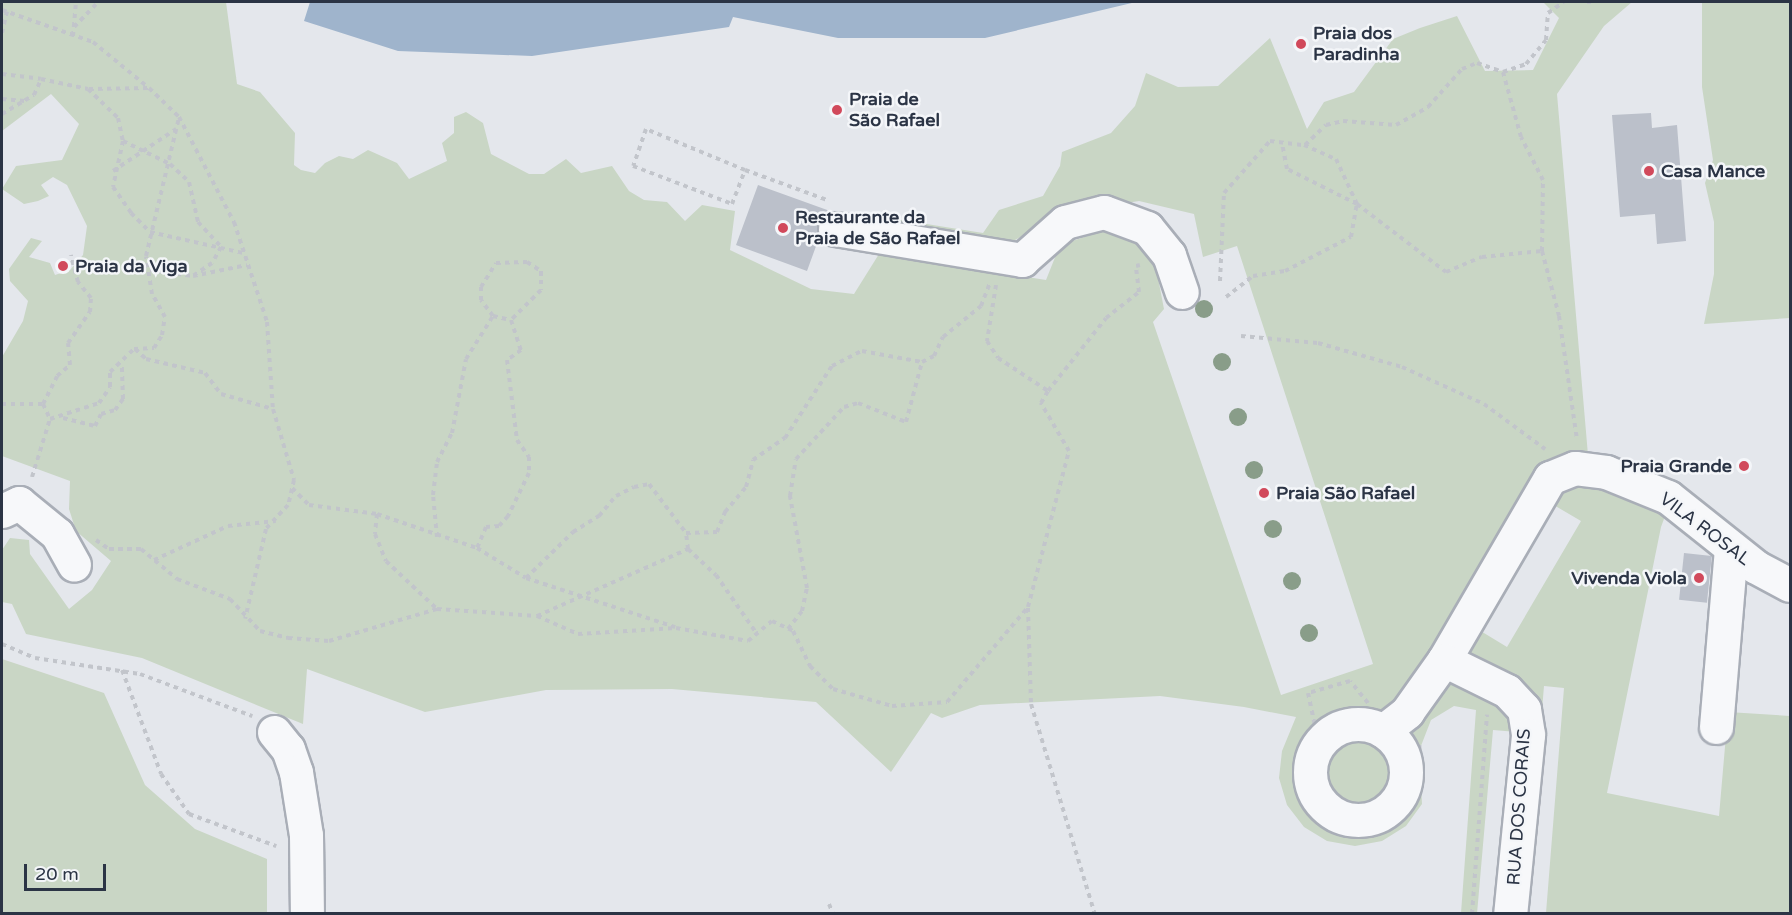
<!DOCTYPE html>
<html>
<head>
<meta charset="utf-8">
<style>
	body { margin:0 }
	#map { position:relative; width:1792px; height:915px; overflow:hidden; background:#e4e7ec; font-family:"Varela Round",sans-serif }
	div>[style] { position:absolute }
	.green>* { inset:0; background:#c9d6c5 }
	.water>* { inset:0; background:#9fb4cc }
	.building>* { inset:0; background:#bbc0ca; transform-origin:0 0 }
	.path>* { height:4px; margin-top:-2px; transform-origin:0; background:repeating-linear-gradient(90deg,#c2c5cb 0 4.5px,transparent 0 9px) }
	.roads { filter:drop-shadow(2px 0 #a9aeb7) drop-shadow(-2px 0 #a9aeb7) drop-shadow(0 2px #a9aeb7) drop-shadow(0 -2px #a9aeb7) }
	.minor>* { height:33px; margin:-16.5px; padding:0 16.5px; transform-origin:16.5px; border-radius:16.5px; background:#f7f8fa }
	.minor>.ring { margin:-16.5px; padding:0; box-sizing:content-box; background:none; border:33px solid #f7f8fa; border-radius:50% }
	.trees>* { width:18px; height:18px; margin:-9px; border-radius:50%; background:#899d89 }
	.dots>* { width:16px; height:16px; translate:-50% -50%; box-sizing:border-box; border:3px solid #f4f6f9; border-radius:50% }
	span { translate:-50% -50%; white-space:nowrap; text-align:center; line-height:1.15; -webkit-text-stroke:5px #f4f6f9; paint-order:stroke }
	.poi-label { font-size:18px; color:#2b3445; font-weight:700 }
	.left { translate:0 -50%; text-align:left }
	.right { translate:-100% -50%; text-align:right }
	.street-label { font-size:18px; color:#2b3445 }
	.frame { position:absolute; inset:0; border:3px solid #2b3445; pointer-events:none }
	.scale { position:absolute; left:24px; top:864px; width:82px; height:27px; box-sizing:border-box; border:3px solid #2b3445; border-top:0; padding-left:8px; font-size:18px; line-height:21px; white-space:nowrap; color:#2b3445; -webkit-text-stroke:4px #f4f6f9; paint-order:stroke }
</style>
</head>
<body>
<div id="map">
	<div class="green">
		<i style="clip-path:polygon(evenodd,2px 2px,226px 2px,237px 84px,260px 92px,295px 133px,294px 165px,301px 170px,315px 173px,325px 163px,339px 156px,353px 159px,368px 150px,397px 163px,409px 179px,447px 161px,442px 143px,454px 133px,454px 117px,466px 112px,483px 123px,491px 154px,529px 174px,544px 174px,566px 159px,581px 173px,612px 166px,629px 191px,644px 200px,667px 202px,685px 221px,702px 205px,735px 211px,730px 250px,811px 289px,854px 294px,879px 254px,1046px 280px,1060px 245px,1109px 229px,1152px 247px,1164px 309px,1153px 322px,1281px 695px,1373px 664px,1237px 246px,1203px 257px,1194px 214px,1139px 201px,1063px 213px,1008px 244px,890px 230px,895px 219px,983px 233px,999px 210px,1043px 196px,1060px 166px,1062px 152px,1111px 133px,1135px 106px,1146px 73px,1178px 87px,1218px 86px,1270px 38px,1307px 129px,1324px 102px,1354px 92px,1393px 39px,1420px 28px,1457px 16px,1485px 71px,1533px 70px,1559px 18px,1543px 2px,1632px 2px,1604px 26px,1557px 94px,1588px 455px,1675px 489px,1661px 527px,1607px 793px,1719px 816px,1728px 712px,1790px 716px,1790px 913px,1546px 913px,1564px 688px,1544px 686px,1540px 734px,1493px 730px,1477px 914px,1461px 913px,1476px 710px,1454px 706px,1431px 720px,1419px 751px,1422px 804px,1406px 826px,1382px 841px,1355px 846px,1327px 841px,1304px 827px,1287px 805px,1279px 778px,1282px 751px,1296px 717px,1244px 707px,1160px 696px,980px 705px,942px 718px,931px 713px,891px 772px,816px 702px,672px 689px,546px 690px,425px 712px,307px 669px,303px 724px,142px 658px,26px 634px,12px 604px,2px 602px,2px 550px,10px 538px,29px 540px,30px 554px,69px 609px,92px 590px,111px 561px,76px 531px,69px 509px,70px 481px,2px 456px,2px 357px,23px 321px,28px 301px,10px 281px,9px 269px,31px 238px,42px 241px,29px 257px,50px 263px,55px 275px,70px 270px,83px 255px,87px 226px,67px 185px,53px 177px,41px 185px,49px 196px,38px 201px,24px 204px,2px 189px,16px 166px,62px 160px,79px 124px,51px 94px,2px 131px,2px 2px,1552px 504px,1581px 521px,1507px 647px,1479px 630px,1552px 504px)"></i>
		<i style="clip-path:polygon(1702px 2px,1790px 2px,1790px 318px,1704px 324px,1714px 274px,1714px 222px,1705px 183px,1713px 160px,1702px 87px)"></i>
		<i style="clip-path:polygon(2px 659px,104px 693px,145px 785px,195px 829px,267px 859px,267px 913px,2px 913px)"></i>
	</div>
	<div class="water">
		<i style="clip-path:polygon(310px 2px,1136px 2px,985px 38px,838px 38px,733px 17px,729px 27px,532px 56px,398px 51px,304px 21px)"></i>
	</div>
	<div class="building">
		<i style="clip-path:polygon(1651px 113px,1652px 128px,1677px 125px,1686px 241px,1657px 244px,1655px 214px,1620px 217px,1612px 115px)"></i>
		<i style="clip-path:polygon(758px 185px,830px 211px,817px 225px,819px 238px,807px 271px,736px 245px)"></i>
		<i style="left:1684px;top:553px;width:28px;height:47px;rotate:6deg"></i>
	</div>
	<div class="path">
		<i style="left:1587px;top:2px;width:8px"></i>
		<i style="left:2px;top:10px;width:96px;rotate:19.4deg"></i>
		<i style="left:93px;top:42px;width:72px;rotate:39.4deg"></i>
		<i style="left:149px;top:88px;width:42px;rotate:44deg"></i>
		<i style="left:179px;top:117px;width:119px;rotate:62.4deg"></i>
		<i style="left:234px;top:222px;width:105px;rotate:71.7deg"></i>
		<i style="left:267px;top:322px;width:87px;rotate:86.1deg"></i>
		<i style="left:273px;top:409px;width:74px;rotate:73.5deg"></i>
		<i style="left:294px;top:480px;width:26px;rotate:103deg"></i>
		<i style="left:288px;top:505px;width:33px;rotate:133deg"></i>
		<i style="left:266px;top:529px;width:92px;rotate:103.1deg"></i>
		<i style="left:74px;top:27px;width:35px;rotate:-46deg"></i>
		<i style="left:2px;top:33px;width:22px;rotate:-77deg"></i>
		<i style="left:73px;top:36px;width:34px;rotate:-85deg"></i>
		<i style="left:2px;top:74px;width:39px;rotate:7deg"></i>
		<i style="left:89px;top:89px;width:60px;rotate:-1deg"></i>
		<i style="left:2px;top:99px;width:23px;rotate:5deg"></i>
		<i style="left:2px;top:114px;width:37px;rotate:-31deg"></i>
		<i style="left:34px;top:95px;width:17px;rotate:-66deg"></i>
		<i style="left:41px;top:79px;width:48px;rotate:12deg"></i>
		<i style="left:88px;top:89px;width:42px;rotate:44deg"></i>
		<i style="left:118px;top:118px;width:24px;rotate:78deg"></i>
		<i style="left:123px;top:141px;width:47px;rotate:102.3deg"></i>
		<i style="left:113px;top:187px;width:32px;rotate:55deg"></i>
		<i style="left:131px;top:213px;width:27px;rotate:45deg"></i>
		<i style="left:150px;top:232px;width:95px;rotate:12.7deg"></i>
		<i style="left:123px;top:141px;width:52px;rotate:26.1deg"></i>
		<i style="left:170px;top:164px;width:26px;rotate:43deg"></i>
		<i style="left:189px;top:182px;width:41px;rotate:77.3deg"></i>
		<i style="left:198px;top:222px;width:34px;rotate:47deg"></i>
		<i style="left:221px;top:247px;width:18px;rotate:119deg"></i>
		<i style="left:212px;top:263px;width:23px;rotate:146deg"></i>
		<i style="left:1305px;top:145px;width:29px;rotate:-44deg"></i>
		<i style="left:1326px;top:125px;width:17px;rotate:-13deg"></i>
		<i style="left:1343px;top:121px;width:53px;rotate:4.3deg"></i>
		<i style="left:1396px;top:125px;width:37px;rotate:-29deg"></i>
		<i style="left:1428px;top:107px;width:51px;rotate:-48.2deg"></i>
		<i style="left:1462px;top:69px;width:16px;rotate:-22deg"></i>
		<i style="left:1477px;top:63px;width:28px;rotate:19deg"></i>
		<i style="left:745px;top:170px;width:107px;rotate:-157.5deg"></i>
		<i style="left:646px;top:129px;width:39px;rotate:109deg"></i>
		<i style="left:633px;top:166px;width:106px;rotate:21deg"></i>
		<i style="left:732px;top:204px;width:36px;rotate:-69deg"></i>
		<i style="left:745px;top:170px;width:87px;rotate:20.1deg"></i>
		<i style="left:113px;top:171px;width:76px;rotate:-33.7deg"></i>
		<i style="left:1542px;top:251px;width:67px;rotate:75.3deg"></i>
		<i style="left:1559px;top:316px;width:124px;rotate:81.7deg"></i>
		<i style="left:150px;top:270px;width:43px;rotate:7.9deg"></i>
		<i style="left:193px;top:276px;width:55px;rotate:-11.5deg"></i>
		<i style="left:1220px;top:281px;width:88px;rotate:-87.4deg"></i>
		<i style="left:1224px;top:193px;width:69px;rotate:-48.5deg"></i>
		<i style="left:1270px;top:141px;width:34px;rotate:7deg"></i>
		<i style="left:1304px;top:145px;width:35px;rotate:24deg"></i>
		<i style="left:1336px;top:159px;width:50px;rotate:65deg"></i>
		<i style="left:1357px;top:204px;width:112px;rotate:37.4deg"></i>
		<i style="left:1446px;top:272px;width:39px;rotate:-23deg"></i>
		<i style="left:1482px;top:257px;width:60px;rotate:-5.7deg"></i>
		<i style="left:1542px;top:251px;width:71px;rotate:-89.2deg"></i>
		<i style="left:1543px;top:180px;width:48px;rotate:-117.1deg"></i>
		<i style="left:1521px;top:137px;width:67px;rotate:-105.5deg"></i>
		<i style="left:1503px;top:72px;width:24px;rotate:-19deg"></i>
		<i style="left:1526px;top:64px;width:31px;rotate:-50deg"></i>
		<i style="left:1546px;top:40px;width:27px;rotate:-86deg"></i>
		<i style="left:1548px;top:13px;width:19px;rotate:-35deg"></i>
		<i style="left:996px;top:285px;width:57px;rotate:99.1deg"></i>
		<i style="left:987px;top:341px;width:20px;rotate:57deg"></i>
		<i style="left:998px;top:358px;width:60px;rotate:33.4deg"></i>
		<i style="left:1048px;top:391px;width:93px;rotate:-51.5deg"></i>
		<i style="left:1106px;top:318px;width:42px;rotate:-38.2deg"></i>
		<i style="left:1139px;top:292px;width:26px;rotate:-97deg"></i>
		<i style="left:1136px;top:266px;width:4px;rotate:-14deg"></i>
		<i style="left:1226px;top:297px;width:34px;rotate:-38deg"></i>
		<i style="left:1253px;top:276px;width:32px;rotate:-9deg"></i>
		<i style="left:1285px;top:271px;width:74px;rotate:-27.3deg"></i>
		<i style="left:1351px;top:237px;width:34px;rotate:-80deg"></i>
		<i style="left:1357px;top:204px;width:78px;rotate:-153.4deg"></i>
		<i style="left:1287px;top:169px;width:26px;rotate:-101deg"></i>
		<i style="left:493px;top:316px;width:18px;rotate:13deg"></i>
		<i style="left:1241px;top:336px;width:77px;rotate:5.2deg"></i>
		<i style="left:1318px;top:343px;width:87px;rotate:15.9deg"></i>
		<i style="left:1402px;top:367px;width:90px;rotate:24.3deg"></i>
		<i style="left:1484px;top:404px;width:76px;rotate:36.4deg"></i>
		<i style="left:135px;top:349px;width:15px;rotate:42deg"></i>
		<i style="left:146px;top:359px;width:61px;rotate:13.3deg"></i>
		<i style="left:205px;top:373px;width:26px;rotate:53deg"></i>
		<i style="left:221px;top:394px;width:54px;rotate:16.1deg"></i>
		<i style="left:2px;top:404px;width:41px"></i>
		<i style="left:43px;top:404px;width:17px;rotate:65deg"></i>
		<i style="left:43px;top:404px;width:31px;rotate:-63deg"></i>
		<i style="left:57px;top:376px;width:17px;rotate:-40deg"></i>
		<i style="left:70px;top:365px;width:22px;rotate:-95deg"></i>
		<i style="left:68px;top:343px;width:38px;rotate:-55deg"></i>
		<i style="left:90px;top:312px;width:14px;rotate:-86deg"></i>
		<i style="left:91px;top:298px;width:21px;rotate:-129deg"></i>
		<i style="left:78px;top:282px;width:28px;rotate:-105deg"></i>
		<i style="left:63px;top:418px;width:33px;rotate:14deg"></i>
		<i style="left:95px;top:426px;width:13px;rotate:-63deg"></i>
		<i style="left:101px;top:414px;width:15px;rotate:-16deg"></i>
		<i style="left:115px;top:410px;width:14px;rotate:-54deg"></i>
		<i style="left:123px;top:399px;width:36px;rotate:-92deg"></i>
		<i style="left:32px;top:477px;width:61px;rotate:-72.8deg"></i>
		<i style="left:50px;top:419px;width:52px;rotate:-18.1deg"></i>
		<i style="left:99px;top:403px;width:19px;rotate:-55deg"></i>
		<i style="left:110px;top:387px;width:15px;rotate:-90deg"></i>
		<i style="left:110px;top:372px;width:33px;rotate:-44deg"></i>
		<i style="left:134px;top:349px;width:20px;rotate:-3deg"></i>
		<i style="left:154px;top:348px;width:15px;rotate:-58deg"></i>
		<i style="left:162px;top:335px;width:18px;rotate:-81deg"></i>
		<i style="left:165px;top:317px;width:26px;rotate:-119deg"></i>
		<i style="left:152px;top:294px;width:38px;rotate:-99deg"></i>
		<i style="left:146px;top:256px;width:142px;rotate:-76.6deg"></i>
		<i style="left:292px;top:488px;width:24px;rotate:45deg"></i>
		<i style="left:309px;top:505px;width:69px;rotate:7.5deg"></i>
		<i style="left:377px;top:514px;width:20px;rotate:96deg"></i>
		<i style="left:375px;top:534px;width:29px;rotate:68deg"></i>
		<i style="left:386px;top:561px;width:70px;rotate:43.3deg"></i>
		<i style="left:377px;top:514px;width:106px;rotate:18.8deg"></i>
		<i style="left:477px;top:548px;width:57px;rotate:31.5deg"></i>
		<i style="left:526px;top:578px;width:157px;rotate:18.2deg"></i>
		<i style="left:437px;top:537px;width:42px;rotate:-95.4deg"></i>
		<i style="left:433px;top:495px;width:33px;rotate:-83deg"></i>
		<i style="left:437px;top:462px;width:33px;rotate:-63deg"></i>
		<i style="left:452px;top:433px;width:75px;rotate:-79.3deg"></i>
		<i style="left:466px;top:359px;width:51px;rotate:-57.9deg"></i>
		<i style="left:493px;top:316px;width:20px;rotate:-127deg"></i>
		<i style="left:481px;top:300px;width:13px;rotate:-90deg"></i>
		<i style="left:481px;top:287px;width:28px;rotate:-58deg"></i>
		<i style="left:496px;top:263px;width:31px;rotate:-2deg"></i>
		<i style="left:527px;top:262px;width:17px;rotate:33deg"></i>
		<i style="left:541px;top:271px;width:19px;rotate:90deg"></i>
		<i style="left:541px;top:290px;width:42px;rotate:135deg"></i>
		<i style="left:511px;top:320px;width:32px;rotate:72deg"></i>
		<i style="left:521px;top:350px;width:17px;rotate:144deg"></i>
		<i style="left:507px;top:360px;width:81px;rotate:82.9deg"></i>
		<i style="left:517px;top:440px;width:21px;rotate:55deg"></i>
		<i style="left:529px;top:457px;width:16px;rotate:90deg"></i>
		<i style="left:529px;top:473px;width:48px;rotate:116deg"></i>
		<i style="left:508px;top:516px;width:13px;rotate:132deg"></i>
		<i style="left:499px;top:526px;width:13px;rotate:176deg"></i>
		<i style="left:486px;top:527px;width:23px;rotate:113deg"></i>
		<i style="left:96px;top:540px;width:16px;rotate:35deg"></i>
		<i style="left:109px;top:549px;width:32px"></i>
		<i style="left:141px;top:549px;width:47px;rotate:39.8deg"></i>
		<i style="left:177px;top:579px;width:57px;rotate:20.7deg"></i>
		<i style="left:230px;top:599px;width:44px;rotate:46.8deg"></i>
		<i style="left:260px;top:631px;width:29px;rotate:14deg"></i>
		<i style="left:288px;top:638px;width:41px;rotate:4.2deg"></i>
		<i style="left:329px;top:641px;width:113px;rotate:-16.5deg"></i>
		<i style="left:437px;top:609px;width:100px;rotate:4deg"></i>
		<i style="left:537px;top:616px;width:165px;rotate:-23.9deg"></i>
		<i style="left:688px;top:549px;width:16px;rotate:-97deg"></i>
		<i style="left:686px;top:533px;width:31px;rotate:-2deg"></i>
		<i style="left:717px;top:532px;width:22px;rotate:-68deg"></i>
		<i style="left:725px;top:512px;width:33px;rotate:-50deg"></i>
		<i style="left:746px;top:487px;width:28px;rotate:-75deg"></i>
		<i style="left:753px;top:460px;width:39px;rotate:-35deg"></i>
		<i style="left:785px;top:438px;width:86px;rotate:-56.9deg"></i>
		<i style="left:832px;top:366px;width:34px;rotate:-27deg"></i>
		<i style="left:862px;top:351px;width:61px;rotate:10.4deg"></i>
		<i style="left:922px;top:362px;width:13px;rotate:-27deg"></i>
		<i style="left:934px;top:356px;width:21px;rotate:-65deg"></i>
		<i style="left:943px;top:337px;width:49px;rotate:-39.2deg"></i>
		<i style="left:981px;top:306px;width:25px;rotate:-69deg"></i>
		<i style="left:688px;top:549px;width:38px;rotate:43deg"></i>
		<i style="left:716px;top:575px;width:72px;rotate:55.2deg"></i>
		<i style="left:154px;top:560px;width:81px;rotate:-24.7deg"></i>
		<i style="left:228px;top:526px;width:48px;rotate:-5.9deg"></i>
		<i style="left:526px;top:578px;width:66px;rotate:-44.4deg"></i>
		<i style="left:573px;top:532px;width:31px;rotate:-32deg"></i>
		<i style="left:599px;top:516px;width:26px;rotate:-50deg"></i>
		<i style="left:616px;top:496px;width:20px;rotate:-27deg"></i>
		<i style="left:634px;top:487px;width:15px;rotate:-11deg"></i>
		<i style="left:649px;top:484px;width:61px;rotate:52.9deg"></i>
		<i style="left:1028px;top:608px;width:96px;rotate:88.2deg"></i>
		<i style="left:1031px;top:704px;width:220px;rotate:73.1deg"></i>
		<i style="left:537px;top:616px;width:45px;rotate:23.7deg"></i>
		<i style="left:578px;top:634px;width:98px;rotate:-3.5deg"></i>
		<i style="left:676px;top:628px;width:73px;rotate:10.2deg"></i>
		<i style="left:748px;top:641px;width:31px;rotate:-40deg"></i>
		<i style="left:772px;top:621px;width:23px;rotate:25deg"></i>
		<i style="left:793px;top:631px;width:39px;rotate:64deg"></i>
		<i style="left:810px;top:666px;width:33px;rotate:45deg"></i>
		<i style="left:833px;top:689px;width:61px;rotate:16.1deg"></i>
		<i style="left:892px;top:706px;width:55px;rotate:-4.2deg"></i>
		<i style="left:947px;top:702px;width:125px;rotate:-49.5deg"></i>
		<i style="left:1028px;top:607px;width:161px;rotate:-75.3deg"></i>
		<i style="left:1069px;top:451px;width:56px;rotate:-120.3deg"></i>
		<i style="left:1041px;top:403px;width:14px;rotate:-60deg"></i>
		<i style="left:788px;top:629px;width:23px;rotate:-52deg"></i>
		<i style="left:802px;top:611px;width:24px;rotate:-78deg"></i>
		<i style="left:807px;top:588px;width:94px;rotate:-100.5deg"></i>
		<i style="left:790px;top:496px;width:37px;rotate:-81deg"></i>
		<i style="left:796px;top:459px;width:71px;rotate:-47.3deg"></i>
		<i style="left:844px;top:407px;width:15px;rotate:-16deg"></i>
		<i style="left:858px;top:403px;width:52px;rotate:21.6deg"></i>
		<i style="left:906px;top:422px;width:62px;rotate:-75.1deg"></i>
		<i style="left:2px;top:644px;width:36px;rotate:23deg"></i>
		<i style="left:35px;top:658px;width:106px;rotate:8.7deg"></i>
		<i style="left:140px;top:674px;width:120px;rotate:20.6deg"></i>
		<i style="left:122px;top:670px;width:111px;rotate:69.4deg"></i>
		<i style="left:161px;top:774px;width:49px;rotate:55deg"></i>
		<i style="left:189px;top:814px;width:93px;rotate:20.2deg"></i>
		<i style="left:1368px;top:703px;width:28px;rotate:-129deg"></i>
		<i style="left:1350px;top:681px;width:44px;rotate:164.1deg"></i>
		<i style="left:1308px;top:693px;width:33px;rotate:78deg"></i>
		<i style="left:1315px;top:725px;width:34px;rotate:120deg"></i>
		<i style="left:1298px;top:755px;width:23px;rotate:95deg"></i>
		<i style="left:1296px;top:778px;width:45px;rotate:63.4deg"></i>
		<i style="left:1316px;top:818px;width:24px;rotate:33deg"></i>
		<i style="left:1336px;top:831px;width:23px;rotate:10deg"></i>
		<i style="left:1359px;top:835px;width:23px;rotate:-10deg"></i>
		<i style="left:1382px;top:831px;width:23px;rotate:-34deg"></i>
		<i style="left:1401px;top:818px;width:46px;rotate:-64deg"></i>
		<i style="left:1421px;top:777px;width:35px;rotate:-93deg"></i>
		<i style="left:829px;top:904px;width:11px;rotate:68deg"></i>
		<i style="left:1472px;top:914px;width:200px;rotate:-85.7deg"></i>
	</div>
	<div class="roads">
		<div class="minor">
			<i style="left:835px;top:229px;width:190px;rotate:9.4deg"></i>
			<i style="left:1022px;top:260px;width:57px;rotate:-41.5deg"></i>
			<i style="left:1065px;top:222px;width:40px;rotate:-14.4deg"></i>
			<i style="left:1104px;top:212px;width:46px;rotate:20.4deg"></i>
			<i style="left:1147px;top:228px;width:35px;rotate:51deg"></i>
			<i style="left:1169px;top:255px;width:39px;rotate:71deg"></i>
			<i style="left:2px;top:511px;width:19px;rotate:-25deg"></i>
			<i style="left:19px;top:503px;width:49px;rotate:39.2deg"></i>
			<i style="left:57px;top:534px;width:35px;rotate:61deg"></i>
			<i style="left:1444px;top:660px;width:211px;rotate:-59.8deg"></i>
			<i style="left:1550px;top:478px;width:27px;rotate:-22deg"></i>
			<i style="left:1575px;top:468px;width:31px;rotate:7deg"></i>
			<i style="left:1606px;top:472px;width:67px;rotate:22deg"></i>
			<i style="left:1668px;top:497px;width:112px;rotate:38.5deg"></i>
			<i style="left:1756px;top:567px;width:38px;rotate:28deg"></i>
			<i class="ring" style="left:1310px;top:724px;width:63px;height:63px"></i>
			<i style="left:1716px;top:727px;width:179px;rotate:-85.2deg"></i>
			<i style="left:1383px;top:731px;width:31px;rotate:-38deg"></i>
			<i style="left:1407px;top:712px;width:64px;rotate:-54.6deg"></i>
			<i style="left:1444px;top:660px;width:70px;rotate:26.2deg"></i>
			<i style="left:1507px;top:691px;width:25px;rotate:47deg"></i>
			<i style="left:1524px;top:709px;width:26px;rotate:81deg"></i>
			<i style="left:1528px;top:735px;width:180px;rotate:95.7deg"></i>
			<i style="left:274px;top:732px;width:22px;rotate:51deg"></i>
			<i style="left:288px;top:749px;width:24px;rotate:71deg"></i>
			<i style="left:296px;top:772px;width:64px;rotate:81deg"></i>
			<i style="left:306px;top:835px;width:79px;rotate:89.3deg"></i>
		</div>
	</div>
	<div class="trees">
		<i style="left:1204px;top:309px"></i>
		<i style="left:1222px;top:362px"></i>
		<i style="left:1238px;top:417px"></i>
		<i style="left:1254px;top:470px"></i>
		<i style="left:1273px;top:529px"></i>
		<i style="left:1292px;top:581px"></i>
		<i style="left:1309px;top:633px"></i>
	</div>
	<div class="dots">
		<i style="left:1301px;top:44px;background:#d1495b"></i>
		<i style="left:837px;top:110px;background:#d1495b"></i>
		<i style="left:1649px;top:171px;background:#d1495b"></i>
		<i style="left:783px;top:228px;background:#d1495b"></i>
		<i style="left:63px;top:266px;background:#d1495b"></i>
		<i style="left:1744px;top:466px;background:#d1495b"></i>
		<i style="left:1264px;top:493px;background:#d1495b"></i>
		<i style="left:1699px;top:578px;background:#d1495b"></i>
	</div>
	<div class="poi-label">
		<span class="left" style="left:1313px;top:44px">Praia dos<br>Paradinha</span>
		<span class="left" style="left:849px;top:110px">Praia de<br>São Rafael</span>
		<span class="left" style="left:1661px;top:171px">Casa Mance</span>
		<span class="left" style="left:795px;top:228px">Restaurante da<br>Praia de São Rafael</span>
		<span class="left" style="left:75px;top:266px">Praia da Viga</span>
		<span class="right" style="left:1732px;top:466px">Praia Grande</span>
		<span class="left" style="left:1276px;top:493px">Praia São Rafael</span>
		<span class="right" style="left:1687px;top:578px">Vivenda Viola</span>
	</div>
	<div class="street-label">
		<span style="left:1705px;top:529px;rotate:37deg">VILA ROSAL</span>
		<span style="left:1519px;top:807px;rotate:-86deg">RUA DOS CORAIS</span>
	</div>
	<div class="frame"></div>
	<div class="scale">20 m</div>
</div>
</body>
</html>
